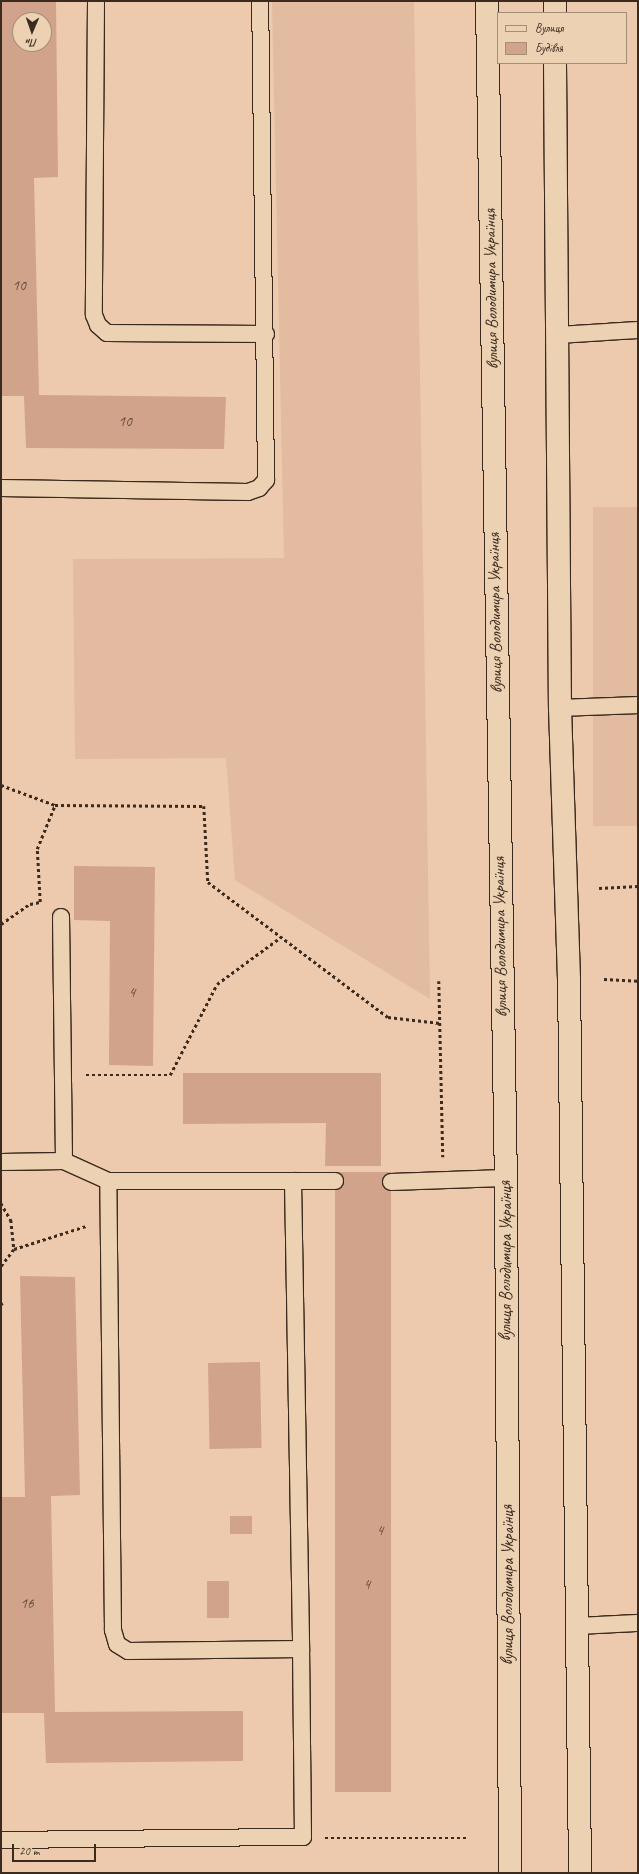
<!DOCTYPE html>
<html>
<head>
<meta charset="utf-8">
<style>
	body { margin:0 }
	#map { position:relative; width:639px; height:1874px; overflow:hidden; background:#edcaad; font-family:Caveat,sans-serif }
	div>[style] { position:absolute }
	.built>* { inset:0; background:#e2bba0; transform-origin:0 0 }
	.building>* { inset:0; background:#d1a38b; transform-origin:0 0 }
	.path>* { height:2.5px; margin-top:-1.25px; transform-origin:0; background:repeating-linear-gradient(90deg,#3b2a1e 0 3px,transparent 0 6px) }
	.roads { filter:drop-shadow(1px 0 #3b2a1e) drop-shadow(-1px 0 #3b2a1e) drop-shadow(0 1px #3b2a1e) drop-shadow(0 -1px #3b2a1e) }
	.lane>* { height:16px; margin:-8px; padding:0 8px; transform-origin:8px; border-radius:8px; background:#ecd1b3 }
	.secondary>* { height:22px; margin:-11px; padding:0 11px; transform-origin:11px; border-radius:11px; background:#ecd1b3 }
	span { translate:-50% -50%; white-space:nowrap; text-align:center; line-height:1.15; -webkit-text-stroke:3px #ecd1b3; paint-order:stroke }
	.number-label { font-size:15px; color:#604839 }
	.number-label span { -webkit-text-stroke-width:0 }
	.street-label { font-size:17px; color:#3b2a1e }
	.frame { position:absolute; inset:0; border:2px solid #3b2a1e; pointer-events:none }
	.legend { position:absolute; left:497px; top:12px; width:130px; height:52px; box-sizing:border-box; background:#ecd1b3; border:1px solid #a58e77; margin:0; padding:5px 7px; list-style:none; font-size:12px; color:#3b2a1e }
	.legend li { display:flex; align-items:center; gap:8px; height:20px }
	.legend b { width:20px; border:1px solid #a58e77 }
	.north { position:absolute; left:12px; top:12px; width:40px; height:40px; box-sizing:border-box; background:#ecd1b3; border:1px solid #a58e77; border-radius:50%; rotate:182deg; font-size:11px; font-weight:700; line-height:16px; text-align:center; color:#3b2a1e }
	.north::after { content:''; display:block; margin:auto; width:14px; height:18px; background:#3b2a1e; clip-path:polygon(50% 0,100% 100%,50% 72%,0 100%) }
	.scale { position:absolute; left:12px; top:1844px; width:84px; height:18px; box-sizing:border-box; border:2px solid #3b2a1e; border-top:0; padding-left:5px; font-size:12px; line-height:14px; white-space:nowrap; color:#3b2a1e; -webkit-text-stroke:3px #ecd1b3; paint-order:stroke }
</style>
</head>
<body>
<div id="map">
	<div class="built">
		<i style="clip-path:polygon(272px 1px,414px 1px,430px 999px,235px 880px,226px 758px,75px 759px,73px 559px,284px 558px)"></i>
		<i style="left:593px;top:507px;width:45px;height:319px"></i>
	</div>
	<div class="building">
		<i style="clip-path:polygon(evenodd,1px 1px,56px 1px,58px 177px,34px 178px,39px 395px,226px 397px,224px 449px,26px 448px,24px 396px,1px 396px,1px 1px,20px 20px,44px 20px,44px 44px,20px 44px,20px 20px)"></i>
		<i style="clip-path:polygon(74px 866px,155px 867px,153px 1066px,109px 1065px,110px 921px,74px 920px)"></i>
		<i style="clip-path:polygon(183px 1073px,381px 1073px,381px 1166px,325px 1166px,326px 1123px,183px 1124px)"></i>
		<i style="left:335px;top:1172px;width:56px;height:620px"></i>
		<i style="clip-path:polygon(20px 1276px,75px 1277px,80px 1495px,51px 1496px,55px 1712px,243px 1711px,243px 1761px,46px 1763px,44px 1713px,1px 1713px,1px 1497px,25px 1497px)"></i>
		<i style="left:260px;top:1362px;width:86px;height:52px;rotate:89deg"></i>
		<i style="left:252px;top:1516px;width:18px;height:22px;rotate:90deg"></i>
		<i style="left:207px;top:1581px;width:22px;height:37px"></i>
	</div>
	<div class="path">
		<i style="left:1px;top:785px;width:58px;rotate:20.3deg"></i>
		<i style="left:55px;top:805px;width:149px;rotate:0.4deg"></i>
		<i style="left:204px;top:806px;width:76px;rotate:87deg"></i>
		<i style="left:208px;top:882px;width:225px;rotate:36.9deg"></i>
		<i style="left:388px;top:1017px;width:52px;rotate:6.6deg"></i>
		<i style="left:599px;top:888px;width:39px;rotate:-3deg"></i>
		<i style="left:1px;top:924px;width:35px;rotate:-35deg"></i>
		<i style="left:30px;top:904px;width:10px;rotate:-11deg"></i>
		<i style="left:40px;top:902px;width:53px;rotate:-93.2deg"></i>
		<i style="left:37px;top:849px;width:48px;rotate:-67.8deg"></i>
		<i style="left:604px;top:979px;width:34px;rotate:3deg"></i>
		<i style="left:439px;top:981px;width:176px;rotate:88.7deg"></i>
		<i style="left:86px;top:1075px;width:84px"></i>
		<i style="left:170px;top:1075px;width:102px;rotate:-62.7deg"></i>
		<i style="left:217px;top:984px;width:79px;rotate:-36.3deg"></i>
		<i style="left:1px;top:1203px;width:20px;rotate:60deg"></i>
		<i style="left:11px;top:1220px;width:29px;rotate:84deg"></i>
		<i style="left:1px;top:1266px;width:21px;rotate:-53deg"></i>
		<i style="left:14px;top:1249px;width:76px;rotate:-17.7deg"></i>
		<i style="left:1px;top:1304px;width:2px;rotate:-27deg"></i>
		<i style="left:325px;top:1838px;width:144px"></i>
	</div>
	<div class="roads">
		<div class="lane">
			<i style="left:96px;top:1px;width:314px;rotate:90.4deg"></i>
			<i style="left:94px;top:315px;width:11px;rotate:68deg"></i>
			<i style="left:98px;top:325px;width:12px;rotate:42deg"></i>
			<i style="left:107px;top:333px;width:159px;rotate:0.4deg"></i>
			<i style="left:558px;top:335px;width:80px;rotate:-3.6deg"></i>
			<i style="left:1px;top:488px;width:247px;rotate:0.9deg"></i>
			<i style="left:248px;top:492px;width:12px;rotate:-20deg"></i>
			<i style="left:259px;top:488px;width:11px;rotate:-49deg"></i>
			<i style="left:266px;top:480px;width:479px;rotate:-90.7deg"></i>
			<i style="left:560px;top:708px;width:78px;rotate:-2.2deg"></i>
			<i style="left:1px;top:1162px;width:63px;rotate:-0.9deg"></i>
			<i style="left:108px;top:1181px;width:227px"></i>
			<i style="left:293px;top:1181px;width:468px;rotate:89deg"></i>
			<i style="left:391px;top:1182px;width:115px;rotate:-2deg"></i>
			<i style="left:576px;top:1626px;width:62px;rotate:-2.8deg"></i>
			<i style="left:1px;top:1840px;width:302px;rotate:-0.6deg"></i>
			<i style="left:303px;top:1837px;width:188px;rotate:-90.6deg"></i>
			<i style="left:301px;top:1649px;width:173px;rotate:179.3deg"></i>
			<i style="left:128px;top:1651px;width:13px;rotate:-148deg"></i>
			<i style="left:117px;top:1644px;width:15px;rotate:-106deg"></i>
			<i style="left:113px;top:1630px;width:449px;rotate:-90.6deg"></i>
			<i style="left:108px;top:1181px;width:48px;rotate:-155.6deg"></i>
			<i style="left:64px;top:1161px;width:244px;rotate:-90.7deg"></i>
		</div>
		<div class="secondary">
			<i style="left:487px;top:1px;width:1177px;rotate:89.08deg"></i>
			<i style="left:506px;top:1178px;width:695px;rotate:89.67deg"></i>
			<i style="left:555px;top:1px;width:12px;rotate:90deg"></i>
			<i style="left:555px;top:63px;width:645px;rotate:89.56deg"></i>
			<i style="left:560px;top:708px;width:272px;rotate:88.1deg"></i>
			<i style="left:569px;top:980px;width:893px;rotate:89.29deg"></i>
		</div>
	</div>
	<div class="number-label">
		<span style="left:19px;top:286px">10</span>
		<span style="left:125px;top:422px">10</span>
		<span style="left:132px;top:993px">4</span>
		<span style="left:380px;top:1531px">4</span>
		<span style="left:367px;top:1585px">4</span>
		<span style="left:27px;top:1604px">16</span>
	</div>
	<div class="street-label">
		<span style="left:491px;top:289px;rotate:-91deg">вулиця Володимира Українця</span>
		<span style="left:495px;top:613px;rotate:-91deg">вулиця Володимира Українця</span>
		<span style="left:500px;top:937px;rotate:-91deg">вулиця Володимира Українця</span>
		<span style="left:506px;top:1261px;rotate:-90deg">вулиця Володимира Українця</span>
		<span style="left:508px;top:1585px;rotate:-90deg">вулиця Володимира Українця</span>
	</div>
	<div class="frame"></div>
	<ul class="legend">
	<li><b style="height:5px;background:#ecd1b3"></b>Вулиця</li>
	<li><b style="height:11px;background:#d1a38b"></b>Будівля</li>
	</ul>
	<div class="north">Пн</div>
	<div class="scale">20 m</div>
</div>
</body>
</html>
